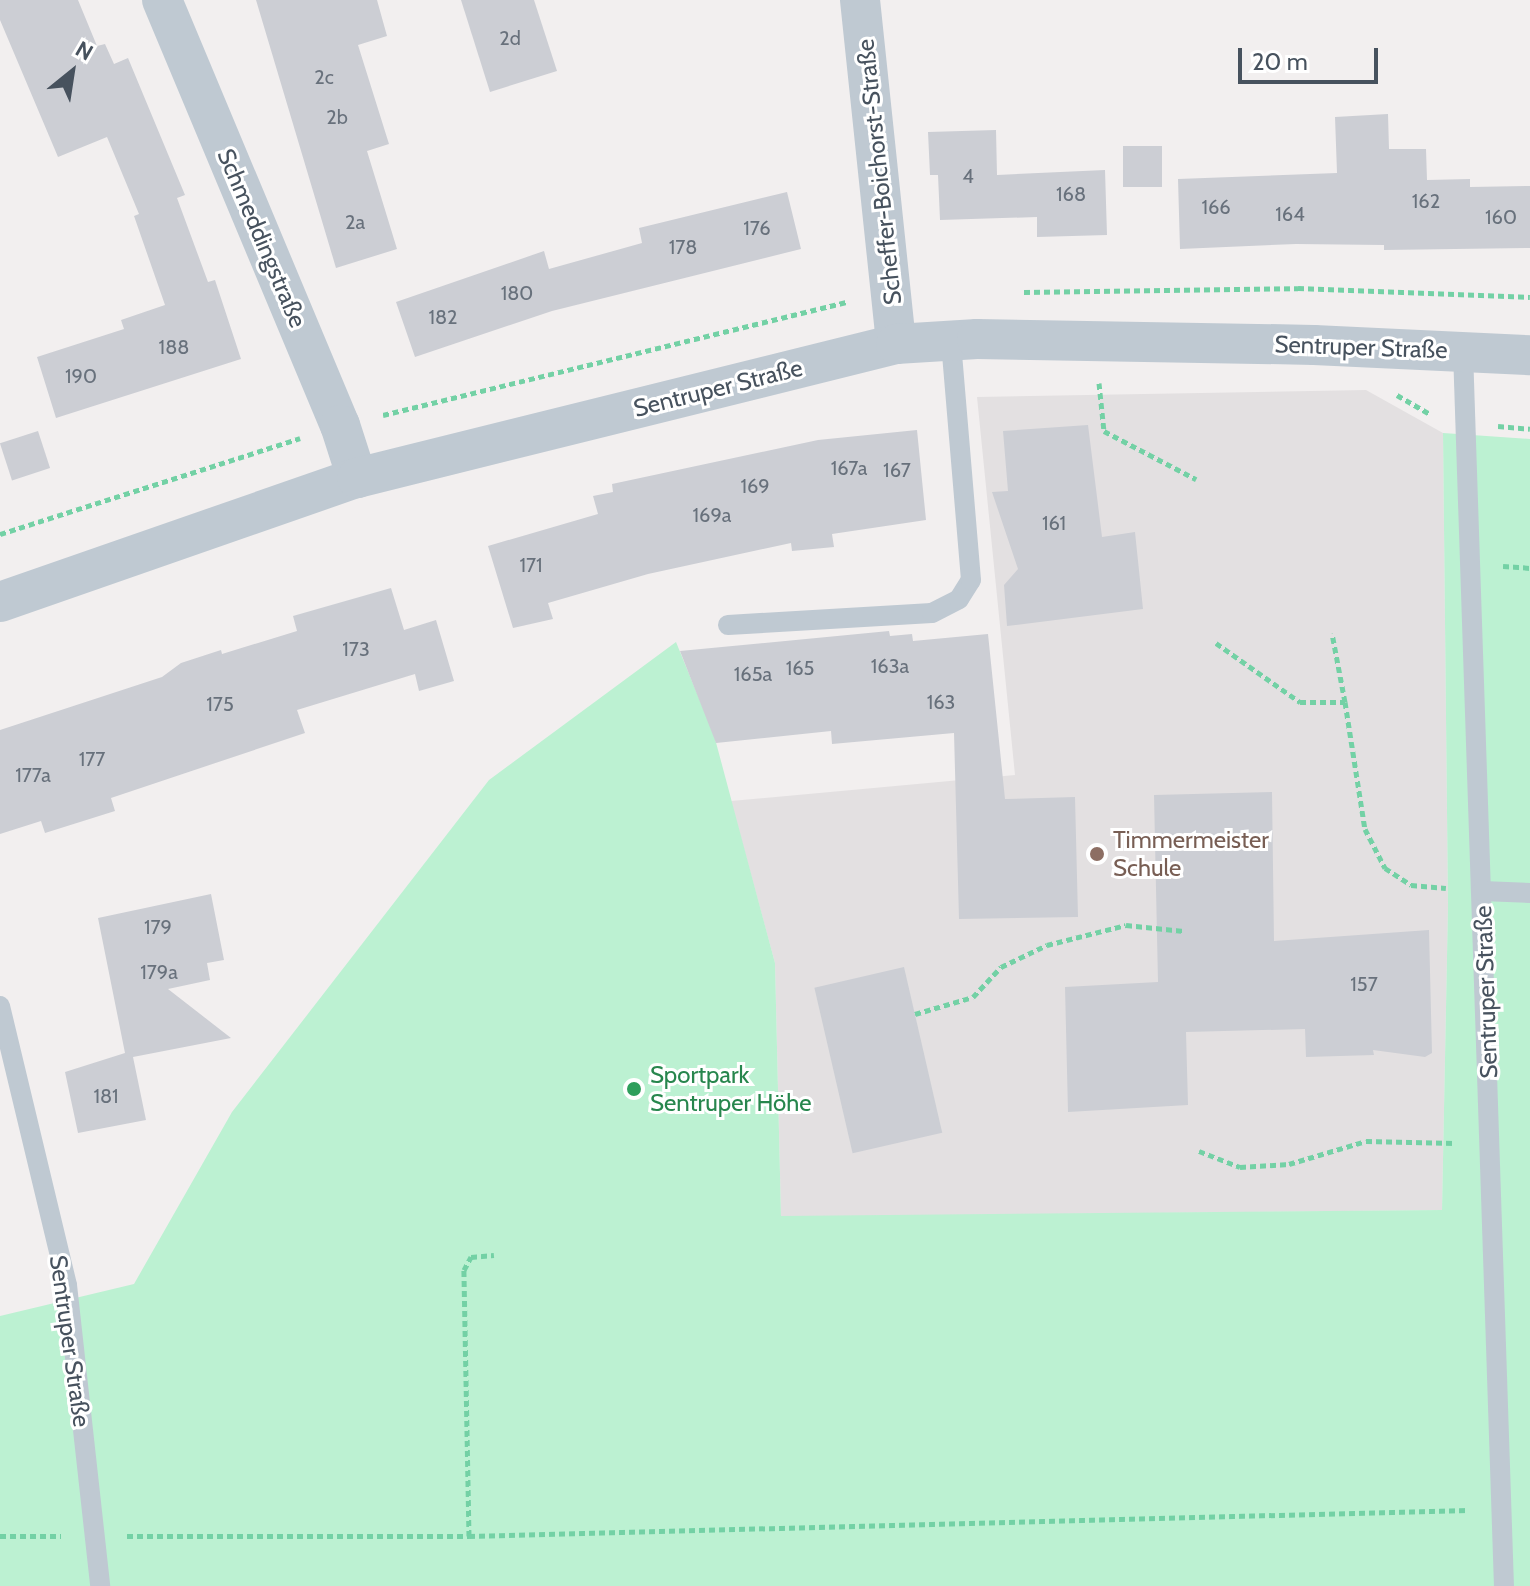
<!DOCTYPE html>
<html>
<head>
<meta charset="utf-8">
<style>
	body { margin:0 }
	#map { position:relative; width:1530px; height:1586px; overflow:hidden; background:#f2efef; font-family:Cabin,sans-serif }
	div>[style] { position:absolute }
	.education>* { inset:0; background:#e3e0e1 }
	.green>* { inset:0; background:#bcf1d2 }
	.building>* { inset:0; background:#ccced4; transform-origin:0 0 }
	.path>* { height:5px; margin-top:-2.5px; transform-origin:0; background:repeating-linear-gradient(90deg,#73d1a5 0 6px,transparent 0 10px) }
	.lane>* { height:20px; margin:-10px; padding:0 10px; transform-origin:10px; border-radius:10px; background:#bfc9d2 }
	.street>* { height:40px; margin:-20px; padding:0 20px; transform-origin:20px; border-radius:20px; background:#bfc9d2 }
	.dots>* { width:22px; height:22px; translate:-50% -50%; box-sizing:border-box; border:4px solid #fff; border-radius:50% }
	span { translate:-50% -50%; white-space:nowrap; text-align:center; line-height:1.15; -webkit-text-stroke:6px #fff; paint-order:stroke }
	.number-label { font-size:20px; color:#68717c }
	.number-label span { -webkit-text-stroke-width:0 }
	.street-label { font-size:24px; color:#47525e }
	.education-label { font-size:24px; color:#785e54 }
	.left { translate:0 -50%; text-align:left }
	.leisure-label { font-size:24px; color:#27864d }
	.north { position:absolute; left:32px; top:32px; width:80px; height:80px; -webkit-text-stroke:6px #fff; paint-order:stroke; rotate:30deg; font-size:22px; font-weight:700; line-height:32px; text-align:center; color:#47525e }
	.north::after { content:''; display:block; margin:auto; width:28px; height:36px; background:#47525e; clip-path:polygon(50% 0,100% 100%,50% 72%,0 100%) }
	.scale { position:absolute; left:1238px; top:48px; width:140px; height:36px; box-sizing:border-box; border:4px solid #47525e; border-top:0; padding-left:10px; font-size:24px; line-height:28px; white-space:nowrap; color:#47525e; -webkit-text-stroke:6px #fff; paint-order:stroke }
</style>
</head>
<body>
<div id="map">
	<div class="education">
		<i style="clip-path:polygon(1366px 390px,1443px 433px,1448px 906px,1442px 1210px,781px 1217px,775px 963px,731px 801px,1015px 775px,977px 397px)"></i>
	</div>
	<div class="green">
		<i style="clip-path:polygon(1443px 433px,1530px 439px,1530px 1586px,0 1586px,0 1316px,134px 1284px,232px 1112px,489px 780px,676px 642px,714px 735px,775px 963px,781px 1216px,1442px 1210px,1448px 906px)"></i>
	</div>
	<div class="building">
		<i style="clip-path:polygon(0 0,78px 0,97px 46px,105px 44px,114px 64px,128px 58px,185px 195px,177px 198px,208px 282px,215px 280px,241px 359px,56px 418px,37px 357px,124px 329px,121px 320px,165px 305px,134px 216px,139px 214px,107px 137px,58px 157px,0 20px)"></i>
		<i style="clip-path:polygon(256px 0,377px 0,387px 36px,358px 45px,389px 144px,367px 151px,397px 249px,336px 268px)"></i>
		<i style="clip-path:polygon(461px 0,534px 0,557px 71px,490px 92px)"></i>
		<i style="clip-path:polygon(1388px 114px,1389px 149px,1426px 149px,1427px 180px,1470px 179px,1470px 187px,1530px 186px,1530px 248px,1384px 250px,1384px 245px,1296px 244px,1180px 249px,1178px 179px,1337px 173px,1335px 117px)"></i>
		<i style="clip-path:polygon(996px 130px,997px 175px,1105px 170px,1107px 235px,1037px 237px,1037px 217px,940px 220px,938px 175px,930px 175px,928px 132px)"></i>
		<i style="left:1123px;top:146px;width:39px;height:41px"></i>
		<i style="clip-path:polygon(787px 192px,801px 249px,552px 311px,415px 357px,396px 302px,544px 251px,549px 269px,642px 243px,639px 228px)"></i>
		<i style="clip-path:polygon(1088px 425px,1102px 537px,1135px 532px,1143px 609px,1007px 626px,1004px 585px,1018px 569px,992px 492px,1008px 491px,1003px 431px)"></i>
		<i style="clip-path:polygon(917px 430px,926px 520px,832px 534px,834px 547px,792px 551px,791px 543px,648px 574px,548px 603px,553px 619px,513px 628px,488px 546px,598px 514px,593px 496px,613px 492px,612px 484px,818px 440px)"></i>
		<i style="left:38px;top:431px;width:39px;height:40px;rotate:72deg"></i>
		<i style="clip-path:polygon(391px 588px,404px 630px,436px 620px,454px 681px,419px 691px,415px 674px,297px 710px,305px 733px,111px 798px,115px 811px,45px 833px,41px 821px,0 834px,0 730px,162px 677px,181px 663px,221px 650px,222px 654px,297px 631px,293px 616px)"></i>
		<i style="clip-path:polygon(889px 631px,890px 636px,912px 634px,913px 641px,988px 634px,1005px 799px,1075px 797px,1078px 917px,959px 919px,954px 733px,832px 744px,831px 731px,716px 743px,680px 651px)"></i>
		<i style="clip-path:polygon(1272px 792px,1274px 941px,1429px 930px,1432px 1053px,1425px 1057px,1373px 1050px,1374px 1055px,1306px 1057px,1305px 1029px,1186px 1032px,1188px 1105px,1068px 1112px,1065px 987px,1158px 982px,1154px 795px)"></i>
		<i style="clip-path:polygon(211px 894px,224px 960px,207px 963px,210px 980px,168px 989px,231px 1038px,133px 1057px,146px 1120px,78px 1133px,65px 1072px,125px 1053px,98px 918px)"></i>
		<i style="left:904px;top:967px;width:170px;height:92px;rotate:77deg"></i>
	</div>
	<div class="path">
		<i style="left:1024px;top:292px;width:274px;rotate:-0.8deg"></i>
		<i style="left:1298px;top:288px;width:232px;rotate:2.2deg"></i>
		<i style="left:1099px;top:383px;width:48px;rotate:84.1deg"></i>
		<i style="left:1104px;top:431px;width:104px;rotate:27.6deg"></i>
		<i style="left:1397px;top:395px;width:38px;rotate:30deg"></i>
		<i style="left:383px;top:415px;width:478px;rotate:-13.7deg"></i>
		<i style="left:1498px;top:426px;width:32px;rotate:5deg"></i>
		<i style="left:0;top:534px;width:315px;rotate:-17.7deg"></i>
		<i style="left:1503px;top:566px;width:27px;rotate:4deg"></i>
		<i style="left:1216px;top:643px;width:103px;rotate:35.1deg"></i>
		<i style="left:1300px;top:702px;width:45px"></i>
		<i style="left:1345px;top:702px;width:70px;rotate:-100.7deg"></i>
		<i style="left:1345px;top:702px;width:129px;rotate:81.1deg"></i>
		<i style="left:1365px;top:829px;width:44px;rotate:62.9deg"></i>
		<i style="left:1385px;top:868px;width:31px;rotate:33deg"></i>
		<i style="left:1411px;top:885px;width:35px;rotate:5deg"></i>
		<i style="left:915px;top:1014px;width:60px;rotate:-16.3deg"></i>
		<i style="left:973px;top:997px;width:41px;rotate:-47deg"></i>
		<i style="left:1001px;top:967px;width:51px;rotate:-25.6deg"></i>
		<i style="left:1047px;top:945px;width:81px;rotate:-14.2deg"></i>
		<i style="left:1126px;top:925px;width:58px;rotate:5.9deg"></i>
		<i style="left:1199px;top:1151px;width:44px;rotate:21.3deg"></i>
		<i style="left:1240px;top:1167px;width:49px;rotate:-3.5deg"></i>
		<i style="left:1289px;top:1164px;width:80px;rotate:-16.6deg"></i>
		<i style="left:1366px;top:1141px;width:89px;rotate:1.3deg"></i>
		<i style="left:0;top:1536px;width:61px"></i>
		<i style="left:127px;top:1536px;width:342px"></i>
		<i style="left:469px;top:1536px;width:1000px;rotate:-1.49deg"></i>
		<i style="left:469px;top:1536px;width:266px;rotate:-91.1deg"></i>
		<i style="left:464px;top:1270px;width:15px;rotate:-62deg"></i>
		<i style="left:471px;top:1257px;width:23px;rotate:-5deg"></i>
	</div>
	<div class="lane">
		<i style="left:1463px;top:351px;width:1236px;rotate:88.1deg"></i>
		<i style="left:728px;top:625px;width:204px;rotate:-3.4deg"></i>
		<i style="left:932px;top:613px;width:30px;rotate:-27deg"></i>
		<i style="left:959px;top:599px;width:22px;rotate:-58deg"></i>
		<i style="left:971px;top:580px;width:241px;rotate:-94.8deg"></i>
		<i style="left:1482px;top:891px;width:48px;rotate:2.4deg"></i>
		<i style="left:0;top:1006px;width:287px;rotate:76.5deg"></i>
		<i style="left:67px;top:1285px;width:303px;rotate:83.7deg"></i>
	</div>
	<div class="street">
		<i style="left:162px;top:0;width:461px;rotate:67.3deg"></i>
		<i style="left:340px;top:425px;width:56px;rotate:72.2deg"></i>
		<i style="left:860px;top:0;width:346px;rotate:84deg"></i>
		<i style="left:0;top:602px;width:378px;rotate:-19.2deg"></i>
		<i style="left:357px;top:478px;width:555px;rotate:-13.96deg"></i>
		<i style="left:896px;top:344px;width:81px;rotate:-3.5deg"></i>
		<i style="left:977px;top:339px;width:337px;rotate:1deg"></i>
		<i style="left:1314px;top:345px;width:216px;rotate:2.7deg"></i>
	</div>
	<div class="dots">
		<i style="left:1097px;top:854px;background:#8d6e63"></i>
		<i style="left:634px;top:1089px;background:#2e9e5b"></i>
	</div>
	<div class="number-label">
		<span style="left:510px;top:38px">2d</span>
		<span style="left:324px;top:77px">2c</span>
		<span style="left:337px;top:117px">2b</span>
		<span style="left:968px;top:176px">4</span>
		<span style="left:1071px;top:194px">168</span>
		<span style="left:1426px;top:201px">162</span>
		<span style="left:1216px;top:207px">166</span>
		<span style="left:1290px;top:214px">164</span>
		<span style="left:1501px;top:217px">160</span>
		<span style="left:355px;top:222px">2a</span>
		<span style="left:757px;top:228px">176</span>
		<span style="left:683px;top:247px">178</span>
		<span style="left:517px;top:293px">180</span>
		<span style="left:443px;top:317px">182</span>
		<span style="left:174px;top:347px">188</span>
		<span style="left:81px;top:376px">190</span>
		<span style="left:849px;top:468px">167a</span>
		<span style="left:897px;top:470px">167</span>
		<span style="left:755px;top:486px">169</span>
		<span style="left:712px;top:515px">169a</span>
		<span style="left:1054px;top:523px">161</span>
		<span style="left:531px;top:565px">171</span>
		<span style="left:356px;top:649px">173</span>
		<span style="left:890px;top:666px">163a</span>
		<span style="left:800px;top:668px">165</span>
		<span style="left:753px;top:674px">165a</span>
		<span style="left:941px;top:702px">163</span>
		<span style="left:220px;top:704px">175</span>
		<span style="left:92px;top:759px">177</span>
		<span style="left:33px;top:775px">177a</span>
		<span style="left:158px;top:927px">179</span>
		<span style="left:159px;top:972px">179a</span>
		<span style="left:1364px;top:984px">157</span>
		<span style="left:106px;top:1096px">181</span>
	</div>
	<div class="street-label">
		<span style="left:879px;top:172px;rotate:-96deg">Scheffer-Boichorst-Straße</span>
		<span style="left:262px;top:238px;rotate:67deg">Schmeddingstraße</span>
		<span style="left:1361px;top:347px;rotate:2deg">Sentruper Straße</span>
		<span style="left:718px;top:388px;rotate:-14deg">Sentruper Straße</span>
		<span style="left:1486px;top:992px;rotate:-92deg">Sentruper Straße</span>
		<span style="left:70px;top:1341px;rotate:82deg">Sentruper Straße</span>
	</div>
	<div class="education-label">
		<span class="left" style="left:1113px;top:854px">Timmermeister<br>Schule</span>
	</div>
	<div class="leisure-label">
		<span class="left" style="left:650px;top:1089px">Sportpark<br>Sentruper Höhe</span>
	</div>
	<div class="north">N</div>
	<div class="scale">20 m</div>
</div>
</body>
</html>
